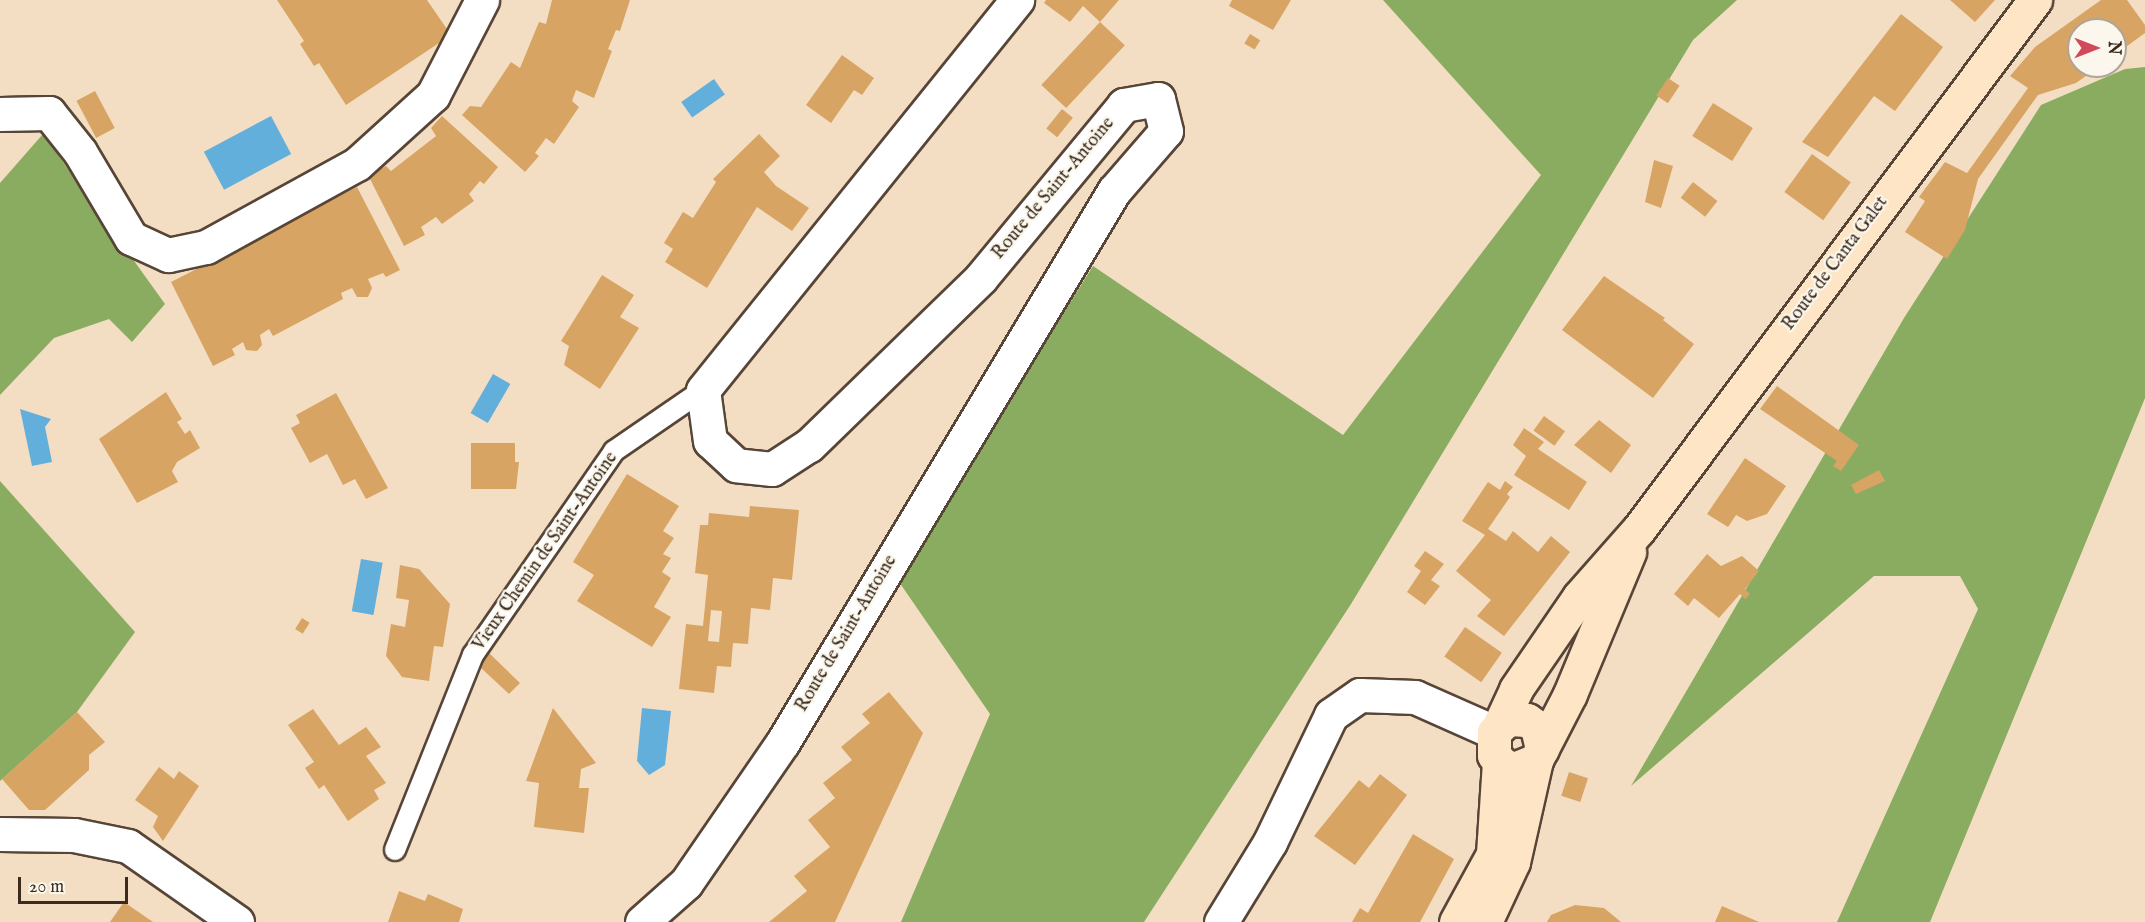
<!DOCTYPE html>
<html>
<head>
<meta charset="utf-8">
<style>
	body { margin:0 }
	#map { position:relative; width:2145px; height:922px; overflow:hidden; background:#f4dec3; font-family:"IM FELL English",serif }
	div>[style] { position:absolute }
	.forest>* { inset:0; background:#89ac61 }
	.water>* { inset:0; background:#63afdc; transform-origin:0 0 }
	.building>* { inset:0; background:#d7a464; transform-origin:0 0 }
	.roads { filter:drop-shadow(2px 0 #574537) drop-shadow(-2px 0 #574537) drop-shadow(0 2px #574537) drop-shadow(0 -2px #574537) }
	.lane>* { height:20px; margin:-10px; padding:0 10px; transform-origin:10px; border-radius:10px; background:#fff }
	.street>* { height:33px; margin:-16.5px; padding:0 16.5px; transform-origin:16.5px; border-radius:16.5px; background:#fff }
	.secondary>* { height:33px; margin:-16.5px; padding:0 16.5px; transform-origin:16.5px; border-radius:16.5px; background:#fde5c5 }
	span { translate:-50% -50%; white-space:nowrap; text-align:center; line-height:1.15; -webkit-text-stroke:4.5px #fbf7ec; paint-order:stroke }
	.street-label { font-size:18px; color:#3b2a1e }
	.north { position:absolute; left:2067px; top:18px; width:60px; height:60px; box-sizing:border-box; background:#fbf7ec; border:2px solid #aea59a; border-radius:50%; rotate:90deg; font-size:16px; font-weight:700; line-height:24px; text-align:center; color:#3b2a1e }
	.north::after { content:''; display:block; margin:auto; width:21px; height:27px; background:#d1495b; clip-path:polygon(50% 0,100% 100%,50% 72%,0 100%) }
	.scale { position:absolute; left:18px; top:877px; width:110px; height:27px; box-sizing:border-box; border:3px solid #3b2a1e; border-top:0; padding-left:8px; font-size:18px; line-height:21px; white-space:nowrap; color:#3b2a1e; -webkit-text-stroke:4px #fbf7ec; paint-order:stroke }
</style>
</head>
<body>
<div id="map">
	<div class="forest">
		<i style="clip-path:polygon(1383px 0,1737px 0,1693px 40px,1351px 604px,1144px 922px,901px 922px,990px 714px,897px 579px,1093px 266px,1343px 435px,1541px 175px)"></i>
		<i style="clip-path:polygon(2145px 67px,2145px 398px,1930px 922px,1837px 922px,1978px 609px,1960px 576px,1874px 576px,1631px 786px,1904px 318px,2041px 105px,2125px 69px)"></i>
		<i style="clip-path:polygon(43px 134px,165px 304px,132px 342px,109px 319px,54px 338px,0 395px,0 183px)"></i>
		<i style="clip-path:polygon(0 481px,135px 632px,77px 712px,0 781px)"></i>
	</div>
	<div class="water">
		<i style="left:714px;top:79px;width:19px;height:40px;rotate:55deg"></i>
		<i style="left:271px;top:116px;width:43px;height:76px;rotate:62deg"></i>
		<i style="left:493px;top:374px;width:20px;height:45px;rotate:30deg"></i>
		<i style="clip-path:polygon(20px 409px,51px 419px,45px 427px,52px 462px,32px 466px)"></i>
		<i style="left:361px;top:559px;width:22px;height:53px;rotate:10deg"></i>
		<i style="clip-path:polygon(642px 708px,671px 711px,665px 765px,649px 775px,637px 761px)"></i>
	</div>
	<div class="building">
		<i style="clip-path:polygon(277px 0,427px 0,451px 35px,346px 105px,319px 63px,314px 66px,300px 44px,304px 41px)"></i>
		<i style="clip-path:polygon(552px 0,630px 0,620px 31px,616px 30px,608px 49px,612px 51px,594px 98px,576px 90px,572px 101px,579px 107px,554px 144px,546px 138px,535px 153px,539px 156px,525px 172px,462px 115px,470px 106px,481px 107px,511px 62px,520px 68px,539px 22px,546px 24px)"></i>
		<i style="clip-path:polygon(1046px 0,1119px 0,1100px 22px,1083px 6px,1070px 22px,1044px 3px)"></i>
		<i style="clip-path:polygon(1232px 0,1291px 0,1273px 30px,1229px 6px)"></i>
		<i style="clip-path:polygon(1950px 0,1995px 0,1975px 22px)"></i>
		<i style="clip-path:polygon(2101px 0,2127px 0,2145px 25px,2145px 33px,2115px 55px,2115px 30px,2079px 30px,2079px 66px,2100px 66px,2076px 83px,2038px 95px,1978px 179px,1965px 230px,1947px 259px,1905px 232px,1925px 201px,1919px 197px,1945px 162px,1967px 173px,2028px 88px,2010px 76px,2035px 47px)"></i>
		<i style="clip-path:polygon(1901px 14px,1943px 47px,1895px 111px,1874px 96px,1828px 157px,1802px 142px)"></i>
		<i style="left:1100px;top:22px;width:34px;height:86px;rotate:43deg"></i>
		<i style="left:1250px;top:34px;width:12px;height:11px;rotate:31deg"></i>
		<i style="clip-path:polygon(842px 55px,874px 78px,862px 95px,854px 90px,831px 123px,806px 105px)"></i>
		<i style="left:1668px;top:78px;width:14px;height:21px;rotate:34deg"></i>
		<i style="left:95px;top:91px;width:42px;height:21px;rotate:62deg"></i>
		<i style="left:1713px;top:103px;width:47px;height:39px;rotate:32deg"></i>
		<i style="left:1062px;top:109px;width:14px;height:25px;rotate:39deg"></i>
		<i style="clip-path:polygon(442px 116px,498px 167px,484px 184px,480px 181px,469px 194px,474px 201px,442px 224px,436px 217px,421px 227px,425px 235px,404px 246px,368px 175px,386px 166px,391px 171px,436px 136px,431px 128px)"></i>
		<i style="clip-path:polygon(759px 134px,780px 156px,764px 172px,776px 186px,809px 208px,792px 231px,757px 207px,707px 288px,665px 262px,673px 249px,664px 243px,683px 212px,693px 218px,716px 182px,713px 179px)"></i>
		<i style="left:1812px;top:154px;width:48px;height:47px;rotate:36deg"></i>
		<i style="clip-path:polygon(1654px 160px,1673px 166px,1661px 208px,1645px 202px)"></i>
		<i style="left:1693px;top:182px;width:31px;height:20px;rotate:38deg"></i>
		<i style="clip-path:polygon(357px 187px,400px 270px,386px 277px,383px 273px,368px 279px,372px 288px,368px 297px,357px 297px,352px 288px,341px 293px,343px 299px,273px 336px,269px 329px,260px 335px,262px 345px,257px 351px,246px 350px,243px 342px,232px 349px,235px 355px,213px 366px,171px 282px)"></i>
		<i style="clip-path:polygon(602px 275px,634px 295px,620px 317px,639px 328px,600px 389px,564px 365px,569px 346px,561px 341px)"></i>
		<i style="clip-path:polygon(1604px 276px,1665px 318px,1663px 320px,1694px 344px,1653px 398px,1562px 330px)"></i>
		<i style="clip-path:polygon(1777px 386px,1859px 445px,1841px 471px,1833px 466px,1837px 461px,1760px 409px)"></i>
		<i style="clip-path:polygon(166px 392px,182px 419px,177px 422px,185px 434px,190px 430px,200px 448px,177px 462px,172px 471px,178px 482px,137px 503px,99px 439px)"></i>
		<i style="clip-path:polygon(336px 393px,388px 488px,366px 499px,355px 479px,343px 485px,327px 454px,310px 463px,291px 428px,300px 423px,296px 415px)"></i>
		<i style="left:1544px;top:416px;width:26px;height:18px;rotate:36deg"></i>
		<i style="clip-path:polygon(1599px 420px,1631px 445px,1611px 473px,1574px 445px)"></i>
		<i style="clip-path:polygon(1524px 428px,1544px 442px,1538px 449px,1587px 482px,1569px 510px,1514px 475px,1526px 456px,1513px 445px)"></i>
		<i style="clip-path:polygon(471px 443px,515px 443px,515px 462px,519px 462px,516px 489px,471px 489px)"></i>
		<i style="clip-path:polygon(1745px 458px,1786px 486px,1767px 514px,1747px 521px,1736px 515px,1728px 527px,1707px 514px)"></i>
		<i style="clip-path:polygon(1879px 470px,1885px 481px,1856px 494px,1851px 485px)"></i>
		<i style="clip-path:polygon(627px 474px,679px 506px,663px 531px,674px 538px,663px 554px,671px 558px,662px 572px,671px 578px,654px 607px,671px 617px,652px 647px,577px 601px,594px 575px,573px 562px)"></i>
		<i style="clip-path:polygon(1505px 481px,1513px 487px,1507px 494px,1510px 497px,1488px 529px,1506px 541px,1513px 531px,1538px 552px,1551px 536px,1570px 552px,1504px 636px,1477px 616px,1491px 600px,1456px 571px,1485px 535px,1462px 521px,1488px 482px,1500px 490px)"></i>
		<i style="clip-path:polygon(evenodd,750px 506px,799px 510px,792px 580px,773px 578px,770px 610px,751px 608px,748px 644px,733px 643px,731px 667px,717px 666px,714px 693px,679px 689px,686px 624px,703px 626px,708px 575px,695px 573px,700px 525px,708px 525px,709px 513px,749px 517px,750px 506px,711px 610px,722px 611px,719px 642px,708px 641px,711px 610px)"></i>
		<i style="clip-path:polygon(1425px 551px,1444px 564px,1431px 580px,1440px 586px,1425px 605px,1407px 592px,1421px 571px,1414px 566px)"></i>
		<i style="clip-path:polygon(1707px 554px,1721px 566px,1742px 556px,1759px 571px,1745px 589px,1750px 594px,1745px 599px,1740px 594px,1719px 618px,1694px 598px,1688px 606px,1674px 594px)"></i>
		<i style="clip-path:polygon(400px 565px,419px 569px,450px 604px,443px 647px,434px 646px,429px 681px,402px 677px,386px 656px,391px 624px,405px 627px,409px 600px,396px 598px)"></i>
		<i style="left:302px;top:618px;width:9px;height:13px;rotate:32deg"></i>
		<i style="left:1465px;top:627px;width:45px;height:36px;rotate:35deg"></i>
		<i style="clip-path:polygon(488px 652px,520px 683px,509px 694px,480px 667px)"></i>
		<i style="clip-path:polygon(889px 692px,923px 733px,835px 922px,769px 922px,807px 891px,794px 876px,830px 847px,808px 820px,835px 798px,823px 783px,852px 760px,841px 747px,870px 723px,862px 714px)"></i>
		<i style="clip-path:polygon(553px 708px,596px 763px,581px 769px,579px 788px,589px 788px,584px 833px,534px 827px,539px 783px,526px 781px)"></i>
		<i style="clip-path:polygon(313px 709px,339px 745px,366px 727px,381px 747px,366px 756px,386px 783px,374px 790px,379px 799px,348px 821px,324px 785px,319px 789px,305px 768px,314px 762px,288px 725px)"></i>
		<i style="clip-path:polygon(77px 712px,105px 742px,89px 755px,89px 770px,45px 810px,29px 810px,2px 779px)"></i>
		<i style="clip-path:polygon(159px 767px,174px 779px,179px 771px,199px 786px,163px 841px,153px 827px,158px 816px,135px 800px)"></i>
		<i style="left:1569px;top:772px;width:20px;height:25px;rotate:18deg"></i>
		<i style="clip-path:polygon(1380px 774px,1407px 795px,1355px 865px,1314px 836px,1359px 780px,1369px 788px)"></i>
		<i style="clip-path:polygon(1413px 834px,1454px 859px,1420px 922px,1352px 922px,1360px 908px,1368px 913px)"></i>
		<i style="clip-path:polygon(399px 891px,425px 901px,428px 894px,463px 909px,459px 922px,388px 922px)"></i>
		<i style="clip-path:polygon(124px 902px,153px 922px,110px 922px)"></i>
		<i style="clip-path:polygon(1575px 905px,1604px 908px,1621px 922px,1547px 922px,1551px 915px)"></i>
		<i style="clip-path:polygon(1722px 906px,1759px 922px,1715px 922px)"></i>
	</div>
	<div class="roads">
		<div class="lane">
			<i style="left:395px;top:850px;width:210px;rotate:-68.2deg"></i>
			<i style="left:473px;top:655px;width:248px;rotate:-55.3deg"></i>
			<i style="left:614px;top:451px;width:108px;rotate:-34.4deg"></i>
		</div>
		<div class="street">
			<i style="left:0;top:114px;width:49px;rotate:-1.2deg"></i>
			<i style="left:49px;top:113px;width:50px;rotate:51.5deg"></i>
			<i style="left:80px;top:152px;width:100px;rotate:59.3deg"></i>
			<i style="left:131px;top:238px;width:41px;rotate:24.7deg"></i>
			<i style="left:168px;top:255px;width:39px;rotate:-12deg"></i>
			<i style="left:206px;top:247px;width:172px;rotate:-28.8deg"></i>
			<i style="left:357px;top:164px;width:103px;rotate:-42.2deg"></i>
			<i style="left:433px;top:95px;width:107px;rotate:-62.7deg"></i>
			<i style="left:0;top:834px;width:74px;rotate:0.8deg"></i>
			<i style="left:74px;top:835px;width:55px;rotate:11.5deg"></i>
			<i style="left:128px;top:846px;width:133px;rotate:34.9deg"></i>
			<i style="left:642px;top:922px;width:59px;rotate:-41.6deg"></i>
			<i style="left:686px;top:883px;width:171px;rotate:-55.5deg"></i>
			<i style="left:783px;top:742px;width:643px;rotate:-59.01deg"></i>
			<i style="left:1114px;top:191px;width:79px;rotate:-49.1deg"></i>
			<i style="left:1166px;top:131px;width:33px;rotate:-104deg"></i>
			<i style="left:1158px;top:99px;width:35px;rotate:170deg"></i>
			<i style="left:1124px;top:105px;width:224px;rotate:129.6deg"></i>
			<i style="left:981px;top:278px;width:240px;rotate:135.8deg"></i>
			<i style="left:809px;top:445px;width:44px;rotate:147deg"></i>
			<i style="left:772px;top:469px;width:36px;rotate:-174deg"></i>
			<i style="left:736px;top:465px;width:35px;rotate:-137deg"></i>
			<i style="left:710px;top:441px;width:51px;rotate:-97.8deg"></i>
			<i style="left:703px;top:390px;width:501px;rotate:-51.16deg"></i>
			<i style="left:1221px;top:922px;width:94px;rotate:-58.5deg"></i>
			<i style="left:1270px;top:842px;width:141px;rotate:-64.3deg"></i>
			<i style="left:1331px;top:715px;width:35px;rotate:-35deg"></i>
			<i style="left:1360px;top:695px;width:55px;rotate:2.1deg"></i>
			<i style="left:1415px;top:697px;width:86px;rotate:23.9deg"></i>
		</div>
		<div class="secondary">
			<i style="left:1500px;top:724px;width:38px;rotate:-65deg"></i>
			<i style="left:1516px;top:689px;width:112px;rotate:-55.6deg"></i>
			<i style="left:1579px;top:597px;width:91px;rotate:-48.6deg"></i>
			<i style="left:1639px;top:529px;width:661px;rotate:-53.18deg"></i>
			<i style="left:1542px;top:749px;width:23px;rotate:-103deg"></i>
			<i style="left:1537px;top:727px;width:12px;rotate:-145deg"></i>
			<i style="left:1527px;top:720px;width:19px;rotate:-177deg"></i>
			<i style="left:1508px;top:719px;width:19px;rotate:137deg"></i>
			<i style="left:1494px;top:732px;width:23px;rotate:90deg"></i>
			<i style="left:1494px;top:755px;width:13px;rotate:48deg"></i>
			<i style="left:1503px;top:765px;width:12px;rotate:20deg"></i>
			<i style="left:1514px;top:769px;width:24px;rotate:-22deg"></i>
			<i style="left:1536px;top:760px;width:74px;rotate:-62.7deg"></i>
			<i style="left:1570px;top:694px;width:154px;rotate:-67.4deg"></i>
			<i style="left:1456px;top:922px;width:77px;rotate:-61.4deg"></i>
			<i style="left:1493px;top:854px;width:93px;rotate:-86.3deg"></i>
			<i style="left:1485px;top:922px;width:66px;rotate:-65deg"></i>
			<i style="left:1513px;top:862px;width:105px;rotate:-77.3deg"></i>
		</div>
	</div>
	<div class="street-label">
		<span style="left:1054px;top:189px;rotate:-50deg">Route de Saint-Antoine</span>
		<span style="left:1836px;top:264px;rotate:-53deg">Route de Canta Galet</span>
		<span style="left:546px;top:552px;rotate:-55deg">Vieux Chemin de Saint-Antoine</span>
		<span style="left:847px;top:634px;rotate:-59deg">Route de Saint-Antoine</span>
	</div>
	<div class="north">N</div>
	<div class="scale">20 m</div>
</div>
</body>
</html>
